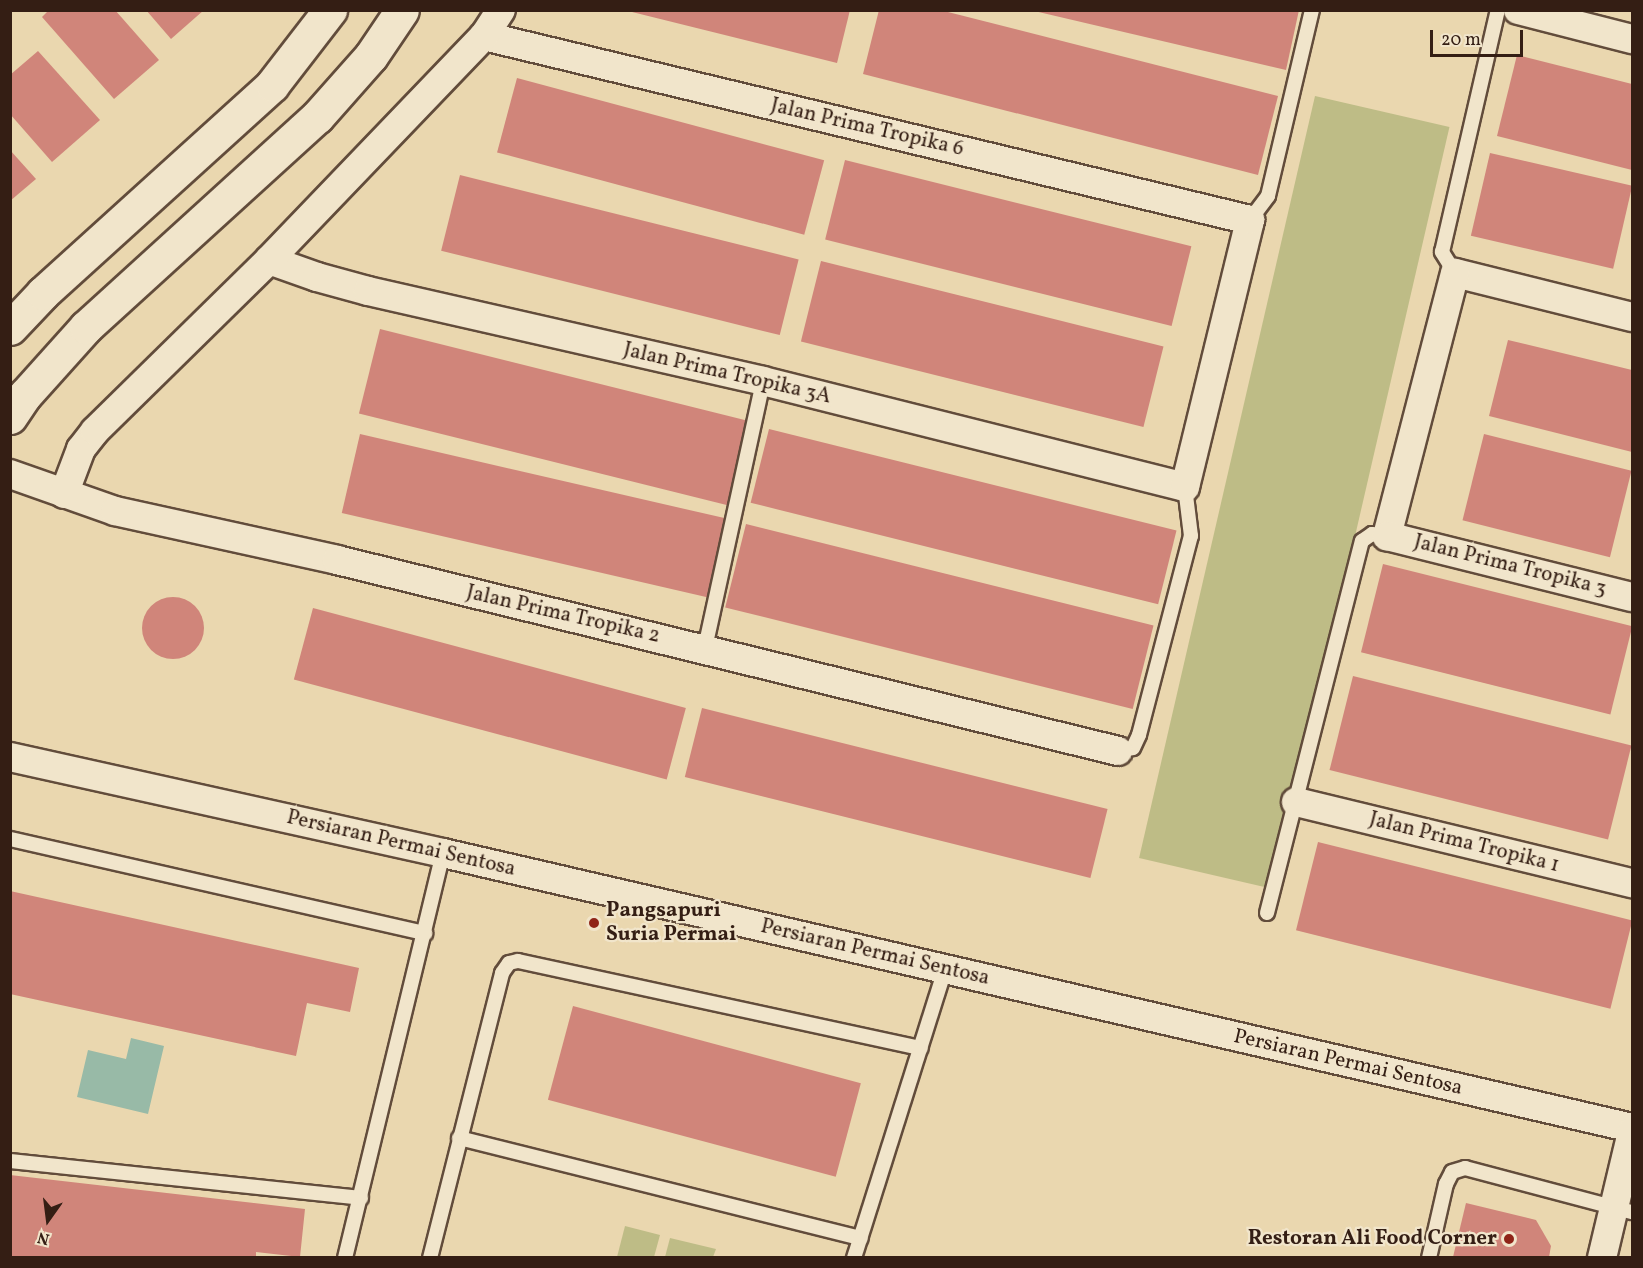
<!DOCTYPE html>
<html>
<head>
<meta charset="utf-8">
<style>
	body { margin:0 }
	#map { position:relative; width:1643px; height:1268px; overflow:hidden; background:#ead7af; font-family:Vollkorn,serif }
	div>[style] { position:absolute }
	.green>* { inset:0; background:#bebc86; transform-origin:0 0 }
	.water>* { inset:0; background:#98baa7 }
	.building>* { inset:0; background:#d0857a; transform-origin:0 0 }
	.round { border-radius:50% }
	.roads { filter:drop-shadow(2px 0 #624c3b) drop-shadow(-2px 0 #624c3b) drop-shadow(0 2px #624c3b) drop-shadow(0 -2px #624c3b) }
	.lane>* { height:14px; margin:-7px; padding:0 7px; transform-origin:7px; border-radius:7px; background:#f1e5cb }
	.street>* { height:28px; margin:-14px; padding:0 14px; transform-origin:14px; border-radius:14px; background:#f1e5cb }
	.secondary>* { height:33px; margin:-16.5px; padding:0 16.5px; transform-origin:16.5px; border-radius:16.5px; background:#f1e5cb }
	.dots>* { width:16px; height:16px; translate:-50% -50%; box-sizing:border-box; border:3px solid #f1e5cb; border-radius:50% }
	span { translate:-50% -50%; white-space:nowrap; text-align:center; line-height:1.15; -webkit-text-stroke:4.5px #f1e5cb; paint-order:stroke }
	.street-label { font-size:21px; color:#341e14 }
	.poi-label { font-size:21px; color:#341e14; font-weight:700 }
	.left { translate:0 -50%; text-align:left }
	.right { translate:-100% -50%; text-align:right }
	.frame { position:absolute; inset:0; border:12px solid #341e14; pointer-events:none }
	.north { position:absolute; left:18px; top:1190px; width:60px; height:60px; -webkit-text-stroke:4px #f1e5cb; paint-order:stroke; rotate:194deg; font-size:16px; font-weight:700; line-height:24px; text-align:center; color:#341e14 }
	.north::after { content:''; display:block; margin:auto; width:21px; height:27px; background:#341e14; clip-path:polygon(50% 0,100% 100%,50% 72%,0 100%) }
	.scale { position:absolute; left:1430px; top:30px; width:93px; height:27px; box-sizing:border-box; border:3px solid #341e14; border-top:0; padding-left:8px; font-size:18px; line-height:21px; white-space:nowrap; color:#341e14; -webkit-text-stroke:4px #f1e5cb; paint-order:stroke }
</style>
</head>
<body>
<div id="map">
	<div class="green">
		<i style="left:1315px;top:96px;width:138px;height:782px;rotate:13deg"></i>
		<i style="clip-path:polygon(625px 1226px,660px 1235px,654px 1257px,617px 1257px)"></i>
		<i style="clip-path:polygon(670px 1238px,716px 1249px,713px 1257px,665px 1257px)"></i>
	</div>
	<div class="water">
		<i style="clip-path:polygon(131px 1038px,164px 1046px,148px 1114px,77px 1097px,88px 1050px,126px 1059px)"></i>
	</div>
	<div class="building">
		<i style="clip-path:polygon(49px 10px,115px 10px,159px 60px,114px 99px,42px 17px)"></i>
		<i style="clip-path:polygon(146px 10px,204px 10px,171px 39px)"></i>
		<i style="clip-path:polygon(624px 10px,850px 10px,837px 63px)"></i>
		<i style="clip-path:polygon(879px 10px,944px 11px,1278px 96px,1258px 175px,863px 74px)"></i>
		<i style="clip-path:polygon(1030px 10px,1299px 10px,1286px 70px)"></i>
		<i style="clip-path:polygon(38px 51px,100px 120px,52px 162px,10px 114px,10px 75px)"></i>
		<i style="clip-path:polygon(1517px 55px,1632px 84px,1632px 170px,1497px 136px)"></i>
		<i style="left:517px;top:78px;width:318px;height:77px;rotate:15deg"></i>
		<i style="clip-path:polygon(10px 150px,36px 179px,10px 201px)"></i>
		<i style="left:1490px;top:153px;width:146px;height:85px;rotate:13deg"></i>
		<i style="left:845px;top:160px;width:357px;height:82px;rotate:14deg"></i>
		<i style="left:460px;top:175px;width:349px;height:78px;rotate:14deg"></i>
		<i style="left:821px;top:261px;width:353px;height:83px;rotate:14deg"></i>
		<i style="left:380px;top:329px;width:381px;height:87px;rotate:14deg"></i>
		<i style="clip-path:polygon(1508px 340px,1632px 370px,1632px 452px,1489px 416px)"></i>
		<i style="left:769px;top:429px;width:420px;height:76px;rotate:14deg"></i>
		<i style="left:360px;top:434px;width:375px;height:81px;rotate:13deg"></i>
		<i style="left:1484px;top:434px;width:152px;height:89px;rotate:14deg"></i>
		<i style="left:746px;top:524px;width:420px;height:86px;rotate:14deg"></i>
		<i style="left:1383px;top:564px;width:257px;height:91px;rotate:14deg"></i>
		<i class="round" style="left:142px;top:597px;width:62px;height:62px"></i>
		<i style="left:313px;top:608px;width:386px;height:74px;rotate:15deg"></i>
		<i style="left:1353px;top:676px;width:287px;height:97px;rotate:14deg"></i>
		<i style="left:702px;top:708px;width:418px;height:71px;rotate:14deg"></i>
		<i style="left:1318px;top:842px;width:324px;height:91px;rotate:14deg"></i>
		<i style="clip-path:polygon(10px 891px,359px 968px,350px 1012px,307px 1003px,296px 1056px,10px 994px)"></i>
		<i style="left:573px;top:1006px;width:298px;height:97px;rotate:15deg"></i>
		<i style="clip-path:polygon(10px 1175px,305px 1209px,300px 1257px,256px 1252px,256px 1257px,10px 1257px)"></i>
		<i style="clip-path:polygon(1466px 1203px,1536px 1220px,1551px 1246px,1549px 1257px,1453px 1257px)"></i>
	</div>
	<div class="roads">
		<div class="lane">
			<i style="left:1250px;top:220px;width:30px;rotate:-53deg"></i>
			<i style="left:1268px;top:196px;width:191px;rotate:-76.7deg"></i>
			<i style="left:1455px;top:273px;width:25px;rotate:-122deg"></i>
			<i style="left:1442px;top:252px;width:248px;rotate:-77deg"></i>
			<i style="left:705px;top:648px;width:273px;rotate:-77.7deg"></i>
			<i style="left:1118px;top:751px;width:15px;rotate:-11deg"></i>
			<i style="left:1133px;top:748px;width:14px;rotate:-65deg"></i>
			<i style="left:1139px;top:735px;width:206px;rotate:-75.4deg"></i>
			<i style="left:1191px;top:536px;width:49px;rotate:-97deg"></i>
			<i style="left:10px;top:839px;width:426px;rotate:12.8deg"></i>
			<i style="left:1267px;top:913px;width:384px;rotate:-75.7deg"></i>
			<i style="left:1362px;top:541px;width:12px;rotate:-35deg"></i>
			<i style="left:1372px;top:534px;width:15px;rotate:8deg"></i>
			<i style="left:459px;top:1138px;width:414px;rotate:14deg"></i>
			<i style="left:10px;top:1161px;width:353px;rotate:6deg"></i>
			<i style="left:345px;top:1258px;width:417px;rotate:-76.4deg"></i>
			<i style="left:430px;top:1258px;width:294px;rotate:-75.8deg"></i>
			<i style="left:502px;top:973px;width:12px;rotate:-55deg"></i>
			<i style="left:509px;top:963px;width:9px;rotate:-13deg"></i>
			<i style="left:518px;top:961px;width:412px;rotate:12.2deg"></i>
			<i style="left:854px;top:1258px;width:302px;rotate:-72.5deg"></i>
			<i style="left:1429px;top:1258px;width:76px;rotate:-77.1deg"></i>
			<i style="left:1446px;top:1184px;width:13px;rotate:-63deg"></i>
			<i style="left:1452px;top:1172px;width:14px;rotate:-17deg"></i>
			<i style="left:1465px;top:1168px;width:173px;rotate:14.8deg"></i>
		</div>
		<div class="street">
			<i style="left:1518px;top:10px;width:118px;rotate:14.3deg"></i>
			<i style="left:269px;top:260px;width:51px;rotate:19.5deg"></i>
			<i style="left:317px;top:277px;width:53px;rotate:15.4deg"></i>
			<i style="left:368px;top:291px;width:405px;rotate:12.8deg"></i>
			<i style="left:763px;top:381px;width:435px;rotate:14.1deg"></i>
			<i style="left:1185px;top:487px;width:275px;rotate:-76.3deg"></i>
			<i style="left:1250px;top:220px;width:788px;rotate:-166.49deg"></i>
			<i style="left:1632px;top:317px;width:182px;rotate:-166deg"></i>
			<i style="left:1455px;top:273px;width:272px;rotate:104.5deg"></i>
			<i style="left:1387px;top:536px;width:252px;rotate:14deg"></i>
			<i style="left:10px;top:474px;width:111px;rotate:19.4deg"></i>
			<i style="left:115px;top:511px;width:227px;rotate:12.4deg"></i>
			<i style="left:337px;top:560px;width:804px;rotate:13.74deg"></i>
			<i style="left:64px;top:494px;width:48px;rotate:-69.3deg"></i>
			<i style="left:81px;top:449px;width:23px;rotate:-52deg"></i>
			<i style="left:95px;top:431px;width:244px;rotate:-44.5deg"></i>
			<i style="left:269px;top:260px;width:310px;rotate:-46.2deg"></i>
			<i style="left:484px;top:36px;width:31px;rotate:-57deg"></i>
			<i style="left:10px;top:757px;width:444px;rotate:12.5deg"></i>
			<i style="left:443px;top:853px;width:1220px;rotate:13.02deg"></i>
			<i style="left:1296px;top:802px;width:346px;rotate:13.6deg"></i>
			<i style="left:1602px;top:1258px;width:130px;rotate:-76.6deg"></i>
		</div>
		<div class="secondary">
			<i style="left:10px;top:328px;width:48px;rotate:-46.7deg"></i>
			<i style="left:43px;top:293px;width:309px;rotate:-42.2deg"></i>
			<i style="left:272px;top:85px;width:95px;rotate:-52.3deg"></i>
			<i style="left:10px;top:417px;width:27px;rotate:-56deg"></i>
			<i style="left:25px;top:395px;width:91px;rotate:-48.1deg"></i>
			<i style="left:86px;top:327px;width:312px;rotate:-42.3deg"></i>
			<i style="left:317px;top:117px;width:81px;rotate:-48.5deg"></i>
			<i style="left:371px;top:56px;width:55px;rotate:-56deg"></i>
		</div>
	</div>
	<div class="dots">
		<i style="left:594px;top:923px;background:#8f2418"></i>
		<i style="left:1509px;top:1239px;background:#8f2418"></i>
	</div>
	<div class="street-label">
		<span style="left:867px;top:128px;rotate:13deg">Jalan Prima Tropika 6</span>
		<span style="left:727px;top:374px;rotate:13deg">Jalan Prima Tropika 3A</span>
		<span style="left:1510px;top:566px;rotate:14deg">Jalan Prima Tropika 3</span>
		<span style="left:563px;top:615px;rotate:13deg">Jalan Prima Tropika 2</span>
		<span style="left:1464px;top:843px;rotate:14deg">Jalan Prima Tropika 1</span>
		<span style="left:401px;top:844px;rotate:13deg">Persiaran Permai Sentosa</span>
		<span style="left:875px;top:953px;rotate:13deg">Persiaran Permai Sentosa</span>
		<span style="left:1348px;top:1063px;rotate:13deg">Persiaran Permai Sentosa</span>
	</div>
	<div class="poi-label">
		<span class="left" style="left:606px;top:923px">Pangsapuri<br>Suria Permai</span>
		<span class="right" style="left:1497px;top:1239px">Restoran Ali Food Corner</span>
	</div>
	<div class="frame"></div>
	<div class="north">N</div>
	<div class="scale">20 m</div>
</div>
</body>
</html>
